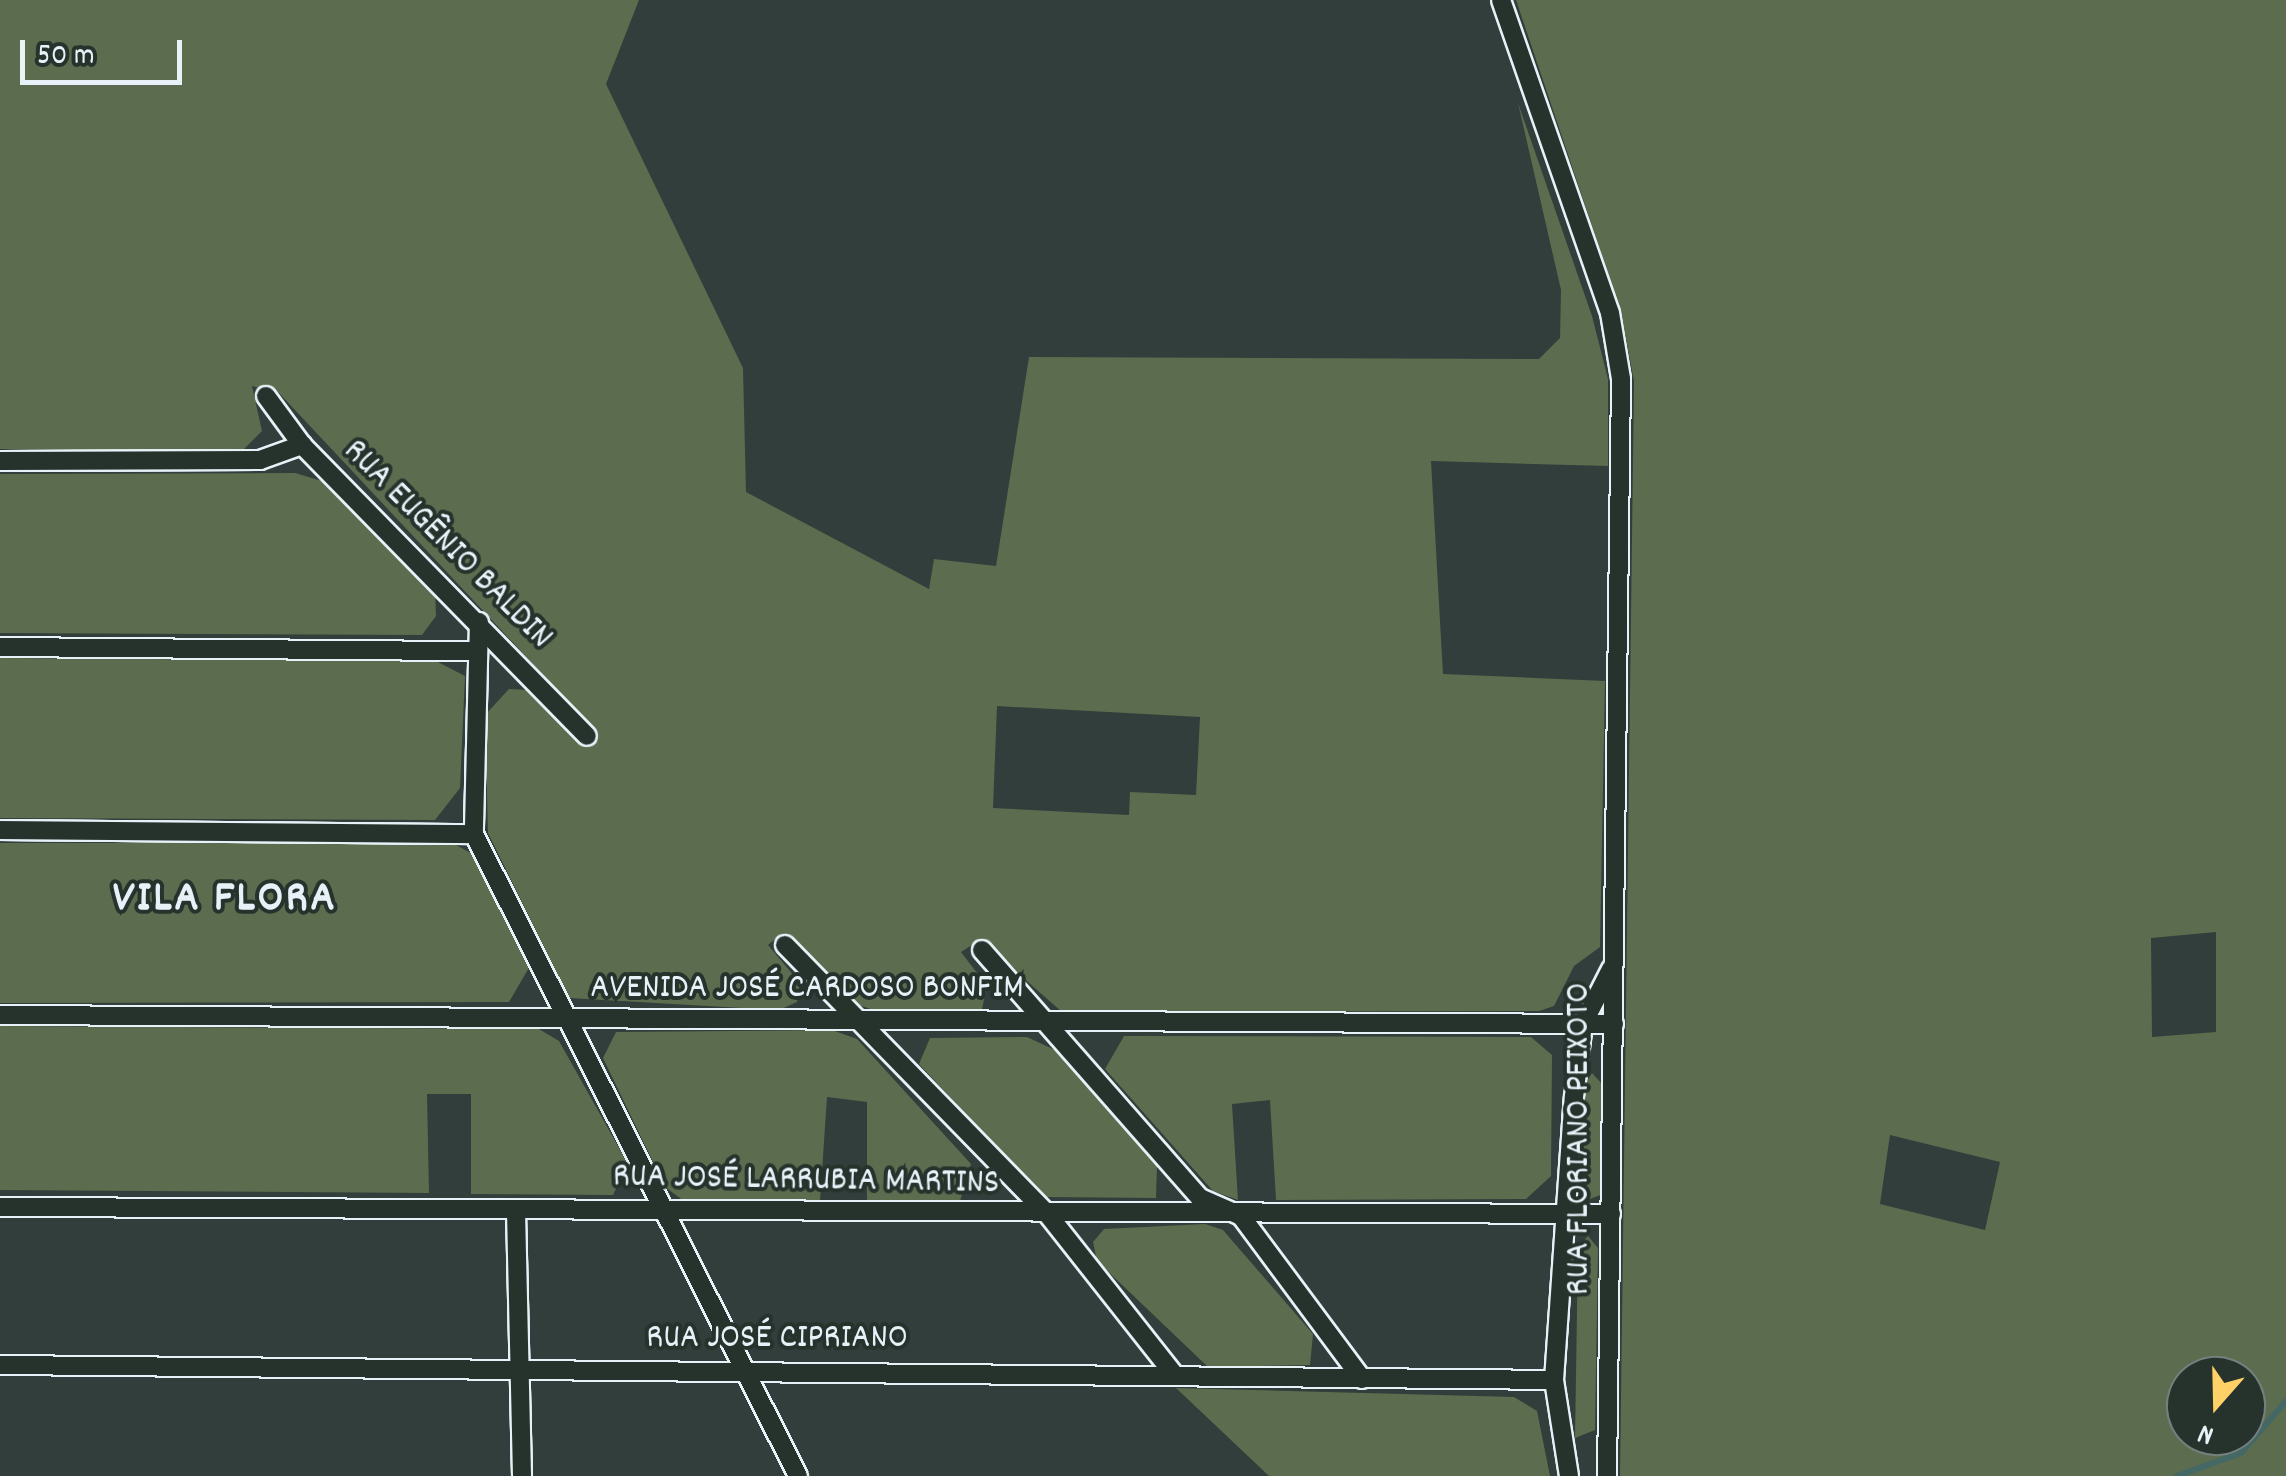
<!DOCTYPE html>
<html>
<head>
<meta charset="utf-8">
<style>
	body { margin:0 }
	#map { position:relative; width:2286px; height:1476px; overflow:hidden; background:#313e3b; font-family:Dekko,sans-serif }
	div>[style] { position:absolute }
	.green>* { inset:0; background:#5c6c4e }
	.stream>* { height:6px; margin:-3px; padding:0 3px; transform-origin:3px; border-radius:3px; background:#436866 }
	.roads { filter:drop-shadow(2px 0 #e8f1f8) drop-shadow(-2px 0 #e8f1f8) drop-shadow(0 2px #e8f1f8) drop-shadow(0 -2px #e8f1f8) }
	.street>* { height:18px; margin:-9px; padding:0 9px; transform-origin:9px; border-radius:9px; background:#26332d }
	span { translate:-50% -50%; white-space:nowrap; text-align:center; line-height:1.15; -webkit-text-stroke:8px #26332d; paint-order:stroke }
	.street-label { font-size:35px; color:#e8f1f8 }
	.district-label { font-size:45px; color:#e8f1f8; font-weight:700; letter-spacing:2.5px }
	.north { position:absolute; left:2166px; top:1356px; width:100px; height:100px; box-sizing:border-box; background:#26332d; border:2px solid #747f7e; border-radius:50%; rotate:200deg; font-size:28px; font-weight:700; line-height:40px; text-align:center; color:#e8f1f8 }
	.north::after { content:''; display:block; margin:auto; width:35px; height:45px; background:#ffd166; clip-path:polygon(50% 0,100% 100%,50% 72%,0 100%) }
	.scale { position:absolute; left:20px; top:40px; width:162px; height:45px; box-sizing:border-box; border:5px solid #e8f1f8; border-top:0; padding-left:12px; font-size:30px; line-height:35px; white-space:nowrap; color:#e8f1f8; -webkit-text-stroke:8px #26332d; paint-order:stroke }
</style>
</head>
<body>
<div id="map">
	<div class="green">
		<i style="clip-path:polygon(evenodd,0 0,639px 0,606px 84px,743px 368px,746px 492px,929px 589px,934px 559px,996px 566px,1029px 357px,1539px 359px,1560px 338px,1561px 290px,1518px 103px,1592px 316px,1608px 379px,1608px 466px,1431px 461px,1443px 674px,1605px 681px,1600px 947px,1574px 966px,1554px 1006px,1539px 1011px,1062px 1012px,980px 940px,961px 952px,987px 986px,982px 1009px,879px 1012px,856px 1004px,781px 934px,768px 945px,800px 983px,797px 1002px,779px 1010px,569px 998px,488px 833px,485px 715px,509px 689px,527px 690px,576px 741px,586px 745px,594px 729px,279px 393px,252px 386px,262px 431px,242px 451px,0 449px,0 0,997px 706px,1200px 717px,1196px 795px,1130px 792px,1129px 815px,993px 808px,997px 706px)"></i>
		<i style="clip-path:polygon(evenodd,1516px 0,2286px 0,2286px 1476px,1620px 1476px,1634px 381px,1621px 312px,1516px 0,2216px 932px,2216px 1032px,2152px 1037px,2151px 938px,2216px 932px,1516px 0,1890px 1135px,2000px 1162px,1985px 1230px,1880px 1204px,1890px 1135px,1516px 0,2246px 1376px,2246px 1436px,2186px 1436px,2186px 1376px,2246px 1376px)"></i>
		<i style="clip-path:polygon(295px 473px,322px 481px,435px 589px,436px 616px,422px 635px,0 633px,0 474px)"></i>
		<i style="clip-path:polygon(0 658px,436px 661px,465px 676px,460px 788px,435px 820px,0 818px)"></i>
		<i style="clip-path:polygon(0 843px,452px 843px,471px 853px,530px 966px,509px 1002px,0 1003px)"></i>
		<i style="clip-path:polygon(0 1026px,539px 1029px,559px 1041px,628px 1164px,613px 1195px,471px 1194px,471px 1094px,427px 1094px,429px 1193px,0 1190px)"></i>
		<i style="clip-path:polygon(832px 1030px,857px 1039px,971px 1164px,960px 1201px,867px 1201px,867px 1102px,827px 1097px,820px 1201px,684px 1201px,665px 1187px,603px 1058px,616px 1032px)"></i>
		<i style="clip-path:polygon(1124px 1036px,1531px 1037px,1552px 1055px,1551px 1176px,1526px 1199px,1276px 1200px,1270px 1100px,1232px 1104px,1238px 1200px,1213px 1191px,1105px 1069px)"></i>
		<i style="clip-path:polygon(1027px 1037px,1055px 1050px,1157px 1165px,1156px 1198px,1044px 1197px,919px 1064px,930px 1038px)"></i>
		<i style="clip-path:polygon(1592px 1073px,1602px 1084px,1603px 1194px,1590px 1199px,1581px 1189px,1584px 1086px)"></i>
		<i style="clip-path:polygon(1205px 1224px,1223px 1230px,1313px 1334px,1310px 1365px,1208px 1367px,1097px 1261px,1093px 1242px,1104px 1229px)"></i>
		<i style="clip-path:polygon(1588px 1236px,1598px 1248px,1595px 1430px,1575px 1438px,1578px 1247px)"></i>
		<i style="clip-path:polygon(1176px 1388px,1514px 1397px,1537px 1411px,1550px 1476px,1269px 1476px)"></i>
	</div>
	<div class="stream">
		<i style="left:2177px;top:1476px;width:68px;rotate:-19.8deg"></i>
		<i style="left:2241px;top:1453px;width:69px;rotate:-49.1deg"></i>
	</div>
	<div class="roads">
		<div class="street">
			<i style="left:1501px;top:0;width:331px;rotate:70.8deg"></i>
			<i style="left:1610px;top:313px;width:67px;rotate:80.5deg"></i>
			<i style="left:1621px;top:379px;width:1097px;rotate:90.73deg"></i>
			<i style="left:266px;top:396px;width:61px;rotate:53.7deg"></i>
			<i style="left:302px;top:445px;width:407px;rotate:45.6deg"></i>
			<i style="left:0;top:461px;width:260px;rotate:-0.2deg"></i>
			<i style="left:260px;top:460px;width:45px;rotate:-19.7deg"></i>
			<i style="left:479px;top:622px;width:212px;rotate:91.4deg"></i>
			<i style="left:474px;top:834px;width:719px;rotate:63.22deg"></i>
			<i style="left:0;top:647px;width:477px;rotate:0.5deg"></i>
			<i style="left:0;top:830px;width:474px;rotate:0.5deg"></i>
			<i style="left:785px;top:945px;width:378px;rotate:45.7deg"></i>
			<i style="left:1049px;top:1216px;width:201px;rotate:51.7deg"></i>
			<i style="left:982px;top:950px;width:330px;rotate:48.7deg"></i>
			<i style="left:1200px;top:1198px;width:45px;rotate:23.7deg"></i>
			<i style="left:1241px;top:1216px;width:203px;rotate:53.4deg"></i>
			<i style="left:0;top:1015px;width:1614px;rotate:0.32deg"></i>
			<i style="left:0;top:1207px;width:1611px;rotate:0.25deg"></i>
			<i style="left:516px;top:1211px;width:265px;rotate:88.7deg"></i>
			<i style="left:0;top:1365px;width:1554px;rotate:0.55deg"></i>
			<i style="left:1569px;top:1476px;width:97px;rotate:-98.9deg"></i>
			<i style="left:1554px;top:1380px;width:284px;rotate:-86deg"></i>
			<i style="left:1574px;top:1097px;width:74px;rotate:-83deg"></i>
			<i style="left:1583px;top:1024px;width:62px;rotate:-63deg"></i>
		</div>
	</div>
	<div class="street-label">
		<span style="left:447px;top:545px;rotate:45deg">RUA EUGÊNIO BALDIN</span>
		<span style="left:807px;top:989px">AVENIDA JOSÉ CARDOSO BONFIM</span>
		<span style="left:1580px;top:1139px;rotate:-90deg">RUA FLORIANO PEIXOTO</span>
		<span style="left:806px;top:1181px;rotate:1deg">RUA JOSÉ LARRUBIA MARTINS</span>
		<span style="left:777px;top:1339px">RUA JOSÉ CIPRIANO</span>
	</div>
	<div class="district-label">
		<span style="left:225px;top:901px">VILA FLORA</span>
	</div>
	<div class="north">N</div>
	<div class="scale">50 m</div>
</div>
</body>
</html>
